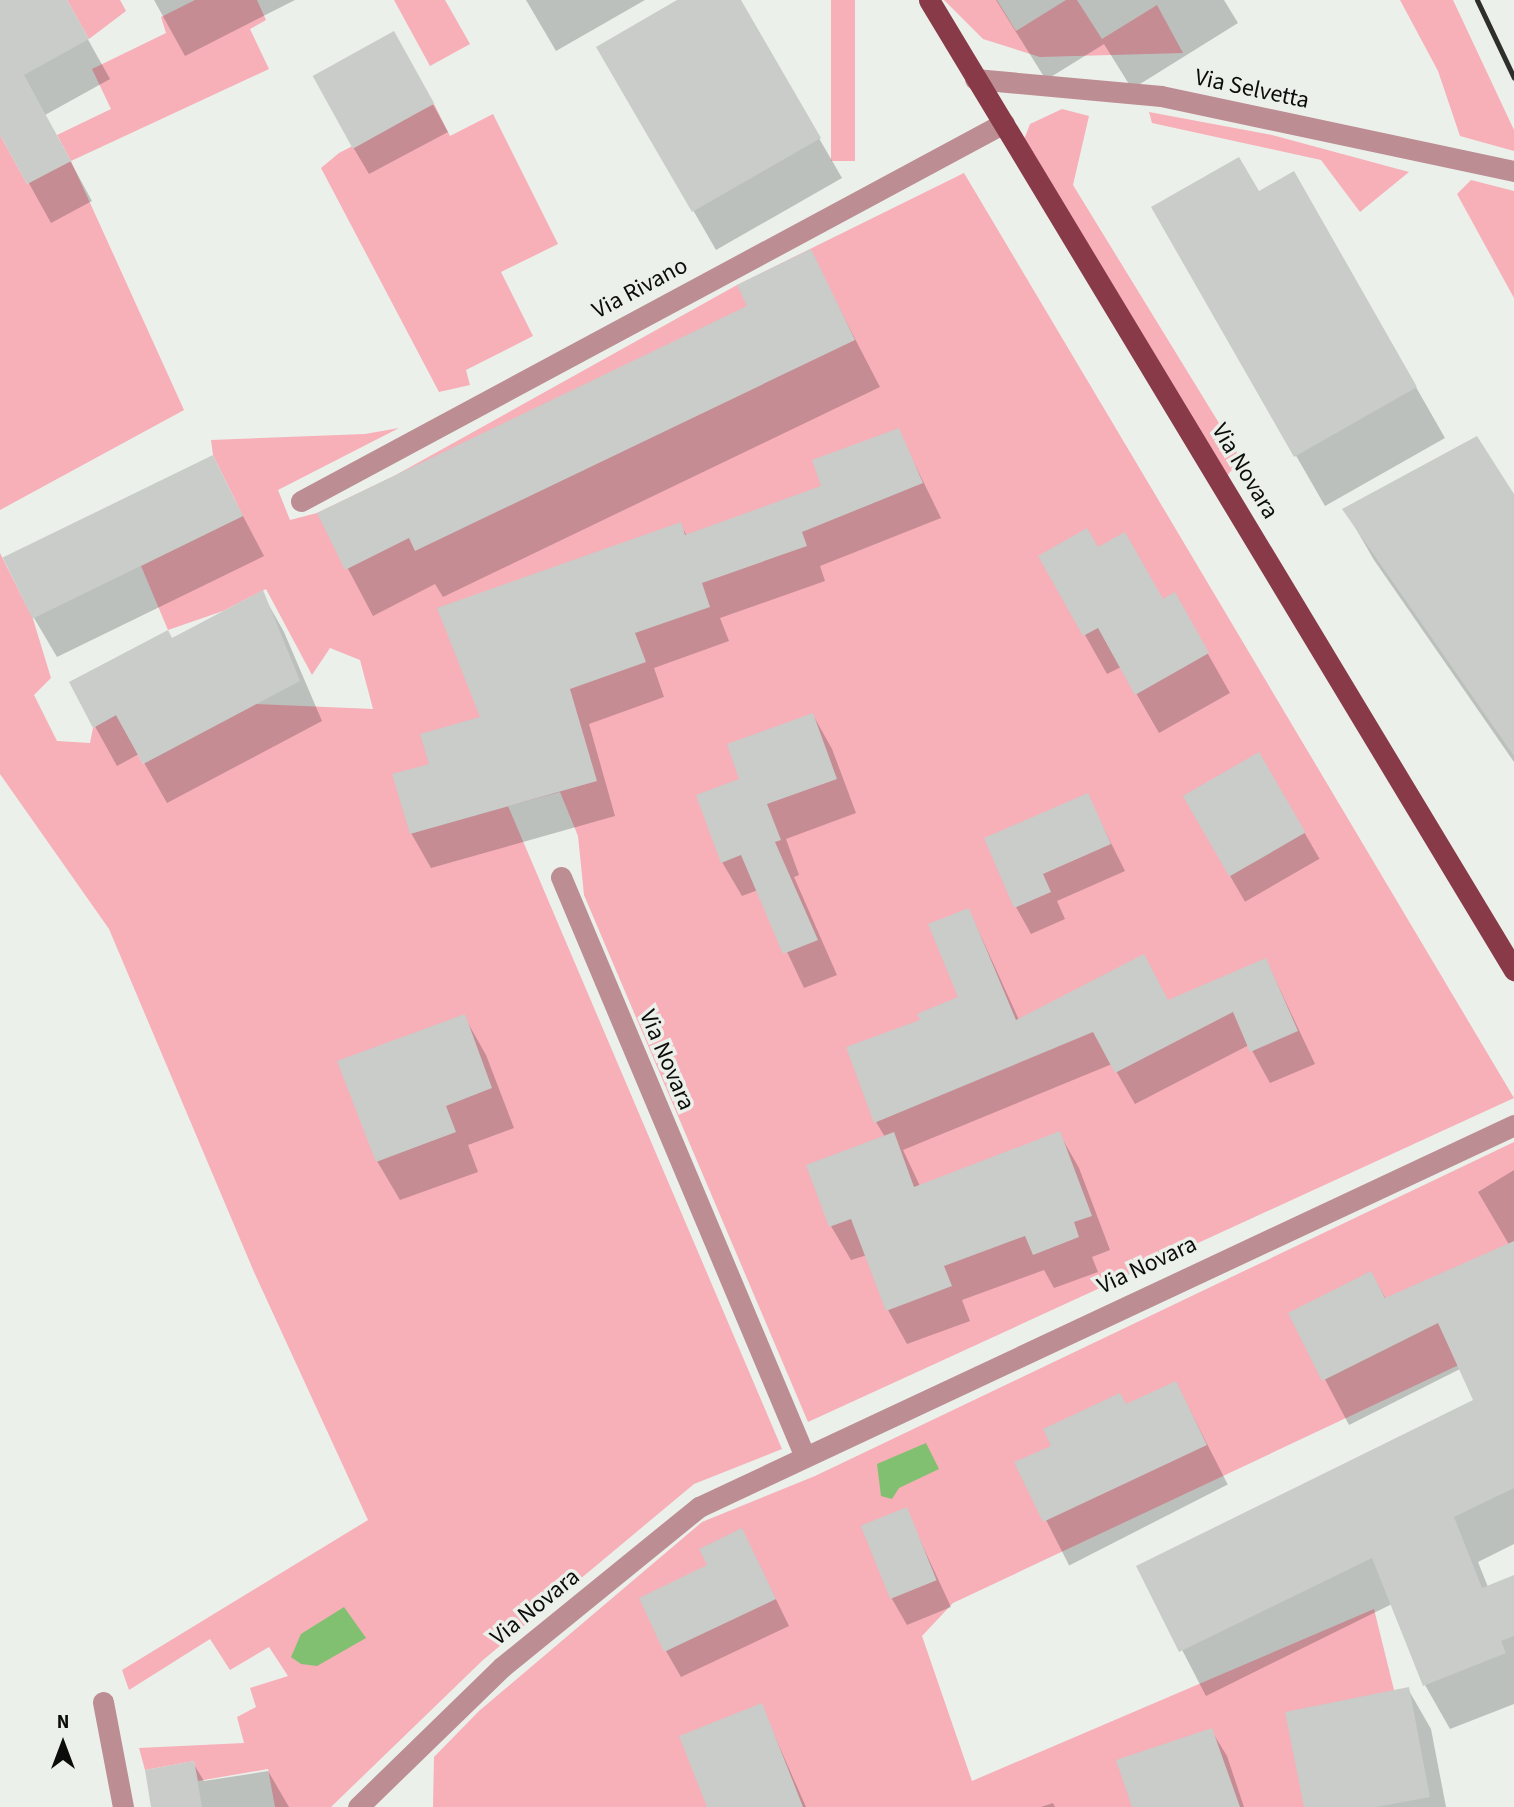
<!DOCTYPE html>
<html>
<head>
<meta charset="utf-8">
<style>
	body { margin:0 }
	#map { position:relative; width:1514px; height:1807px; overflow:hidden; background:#ecf0eb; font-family:"Source Sans 3",sans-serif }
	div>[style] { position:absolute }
	.green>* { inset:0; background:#f7afb8; transform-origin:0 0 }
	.water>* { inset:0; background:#80c070 }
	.shadow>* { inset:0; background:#0003; transform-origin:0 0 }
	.building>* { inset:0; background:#c9ccc8; transform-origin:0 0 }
	.minor>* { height:21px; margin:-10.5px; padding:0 10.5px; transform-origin:10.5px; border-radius:10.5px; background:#bc8d92 }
	.major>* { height:21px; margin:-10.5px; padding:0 10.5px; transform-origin:10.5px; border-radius:10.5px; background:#893a48 }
	.rail>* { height:5px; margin:-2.5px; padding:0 2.5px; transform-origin:2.5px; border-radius:2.5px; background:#2e2f2d }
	span { translate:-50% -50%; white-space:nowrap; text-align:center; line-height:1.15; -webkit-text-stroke:7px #ecf0eb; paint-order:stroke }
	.street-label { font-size:24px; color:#0c0d0b }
	.north { position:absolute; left:28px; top:1709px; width:70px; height:70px; -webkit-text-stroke:5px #ecf0eb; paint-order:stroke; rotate:0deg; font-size:19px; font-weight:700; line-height:28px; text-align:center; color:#0c0d0b }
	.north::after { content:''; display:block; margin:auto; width:24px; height:32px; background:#0c0d0b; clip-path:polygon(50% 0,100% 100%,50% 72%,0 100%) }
</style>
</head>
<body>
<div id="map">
	<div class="green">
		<i style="clip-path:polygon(67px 0,120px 0,126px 11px,89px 39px)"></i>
		<i style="clip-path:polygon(195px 0,257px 0,266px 20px,250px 29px,269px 69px,71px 161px,184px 410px,0 510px,0 135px,27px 184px,71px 161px,57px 135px,111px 109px,92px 69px,166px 33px,161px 17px)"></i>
		<i style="clip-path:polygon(394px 0,445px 0,470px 44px,430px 66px)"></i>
		<i style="left:831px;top:0;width:24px;height:161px"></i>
		<i style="clip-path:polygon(944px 0,997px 0,1016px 31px,1066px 0,1077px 0,1102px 39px,1157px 5px,1183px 53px,1040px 57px,983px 39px)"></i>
		<i style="clip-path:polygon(1400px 0,1453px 0,1514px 130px,1514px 151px,1460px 136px,1438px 71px)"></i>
		<i style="clip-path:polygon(434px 104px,450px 136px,493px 114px,558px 244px,501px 272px,533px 336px,466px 370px,470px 385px,439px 392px,321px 168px,339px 153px)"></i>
		<i style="clip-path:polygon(1062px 109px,1089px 116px,1073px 185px,1241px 459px,1226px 477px,1023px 142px,1030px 124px)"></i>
		<i style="clip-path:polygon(1149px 112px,1272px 135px,1409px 172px,1360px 212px,1321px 160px,1152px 123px)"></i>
		<i style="clip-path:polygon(964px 173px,1514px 1098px,808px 1422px,584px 895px,578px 836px,560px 792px,508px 806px,782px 1449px,694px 1484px,483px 1660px,331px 1807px,275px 1807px,268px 1769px,198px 1781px,194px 1761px,145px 1770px,139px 1748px,244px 1743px,237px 1717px,256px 1707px,250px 1688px,288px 1676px,269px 1647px,230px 1670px,210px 1639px,129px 1690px,122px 1670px,368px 1520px,254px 1272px,109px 929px,0 774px,0 553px,33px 619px,51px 678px,34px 695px,57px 741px,90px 743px,93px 728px,116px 715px,143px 764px,256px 704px,373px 709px,360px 660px,330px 648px,312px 675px,266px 589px,223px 611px,168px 630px,141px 566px,243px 516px,213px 455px,211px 440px,365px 434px,399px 428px,278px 490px,290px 520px,317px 513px,394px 476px,737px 285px)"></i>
		<i style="clip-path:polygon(1471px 180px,1514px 191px,1514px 298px,1457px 194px)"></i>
		<i style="clip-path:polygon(1514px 1142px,1514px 1339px,953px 1603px,922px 1636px,972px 1781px,1374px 1609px,1394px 1690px,1304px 1807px,433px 1807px,434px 1757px,479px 1711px,702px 1522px,815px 1476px)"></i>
	</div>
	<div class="water">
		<i style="clip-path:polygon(926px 1443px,939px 1469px,899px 1488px,892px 1499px,881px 1496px,877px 1464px)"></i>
		<i style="clip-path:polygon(344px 1607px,366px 1638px,317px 1666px,301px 1664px,291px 1657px,301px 1634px)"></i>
	</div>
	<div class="shadow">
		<i style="clip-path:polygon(7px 0,66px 0,110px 79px,45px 115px,92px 201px,51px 223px,0 131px,0 4px)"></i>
		<i style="clip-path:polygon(154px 0,295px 0,185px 56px)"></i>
		<i style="clip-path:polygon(526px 0,645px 0,556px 51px)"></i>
		<i style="clip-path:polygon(680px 0,739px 0,842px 178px,716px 250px,599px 47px)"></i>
		<i style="clip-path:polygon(996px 0,1224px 0,1238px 23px,1132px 89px,1104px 44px,1046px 80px)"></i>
		<i style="clip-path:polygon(409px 60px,448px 132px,369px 174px,353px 147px)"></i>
		<i style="clip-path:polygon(1294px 173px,1445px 438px,1325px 506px,1153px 207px,1258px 193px)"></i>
		<i style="clip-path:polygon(810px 252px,880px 387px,443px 597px,435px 584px,373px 616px,319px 514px,750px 307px)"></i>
		<i style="clip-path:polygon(898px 430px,941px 518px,820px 566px,825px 581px,720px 618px,729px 641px,654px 668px,664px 697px,589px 724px,615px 816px,431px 868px,411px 833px,431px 765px,680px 524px,687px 536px,824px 487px)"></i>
		<i style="clip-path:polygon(212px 457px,264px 556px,57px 657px,34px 618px)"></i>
		<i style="clip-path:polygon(1514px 498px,1514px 762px,1374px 560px,1345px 510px)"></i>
		<i style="clip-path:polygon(1098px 550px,1162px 601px,1174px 594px,1230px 693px,1159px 733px,1121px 667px,1107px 674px,1041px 557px)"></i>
		<i style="clip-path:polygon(262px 593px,284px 632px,322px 721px,167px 803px,139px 754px,117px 766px,71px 683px,172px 640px)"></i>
		<i style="clip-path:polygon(813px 715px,832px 749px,856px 813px,786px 839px,799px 875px,794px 877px,837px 975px,804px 988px,758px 890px,742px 896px,722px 862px)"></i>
		<i style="left:1259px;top:754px;width:121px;height:86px;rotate:60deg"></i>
		<i style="clip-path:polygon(1087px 795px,1125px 871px,1057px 901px,1065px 919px,1031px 934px,1016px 907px)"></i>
		<i style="clip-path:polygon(969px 910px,1019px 1020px,1144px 956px,1171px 1009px,1266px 960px,1315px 1064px,1270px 1083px,1249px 1045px,1135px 1104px,1112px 1064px,903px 1150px,920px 1186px,1059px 1133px,1079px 1168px,1110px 1250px,1092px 1257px,1098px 1272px,1054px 1288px,1044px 1270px,962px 1300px,970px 1321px,907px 1344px,888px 1310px,867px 1255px,851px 1260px,831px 1226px,885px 1137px,876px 1122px,922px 1021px,961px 998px)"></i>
		<i style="clip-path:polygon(464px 1016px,486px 1055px,514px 1128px,468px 1145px,478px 1172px,400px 1200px,377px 1161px)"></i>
		<i style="clip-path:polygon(1514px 1170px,1514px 1253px,1478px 1192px)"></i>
		<i style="clip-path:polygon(1454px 1270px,1514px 1382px,1514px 1544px,1478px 1562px,1488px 1587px,1514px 1577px,1514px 1704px,1450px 1729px,1425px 1685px,1392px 1604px,1206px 1696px,1139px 1567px,1475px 1401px,1460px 1369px,1349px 1425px,1290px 1313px,1371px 1273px,1386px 1299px)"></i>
		<i style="left:1176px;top:1383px;width:114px;height:178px;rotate:63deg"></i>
		<i style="clip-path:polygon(906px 1510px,951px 1607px,907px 1625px,892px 1599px)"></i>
		<i style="clip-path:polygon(742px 1530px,789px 1626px,681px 1677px,666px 1651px,710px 1566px)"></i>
		<i style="clip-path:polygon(1408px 1689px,1431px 1729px,1446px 1807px,1306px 1807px)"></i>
		<i style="clip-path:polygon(761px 1705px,806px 1807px,709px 1807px)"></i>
		<i style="clip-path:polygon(1211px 1730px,1227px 1756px,1244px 1807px,1134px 1807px)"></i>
		<i style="clip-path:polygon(193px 1763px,204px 1781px,268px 1771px,289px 1807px,153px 1807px)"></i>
		<i style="clip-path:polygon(1053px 1803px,1055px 1807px,1041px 1807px)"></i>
	</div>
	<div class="building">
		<i style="clip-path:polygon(0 0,67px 0,89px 39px,24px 75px,71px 161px,27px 184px,0 135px)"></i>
		<i style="clip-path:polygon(677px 0,741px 0,821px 138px,692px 212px,596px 47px)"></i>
		<i style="left:394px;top:31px;width:83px;height:93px;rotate:61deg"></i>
		<i style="clip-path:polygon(1239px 157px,1259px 191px,1294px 171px,1417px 387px,1294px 457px,1151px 207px)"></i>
		<i style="clip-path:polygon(811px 249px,855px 340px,415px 551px,409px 538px,345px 570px,317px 513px,747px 306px,737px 285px)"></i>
		<i style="clip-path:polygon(899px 428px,923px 483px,802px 532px,807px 546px,702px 583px,710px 607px,635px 633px,646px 662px,570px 689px,597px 781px,410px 834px,392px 774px,429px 764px,420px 734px,480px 717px,437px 608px,681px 522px,685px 535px,821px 486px,812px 460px)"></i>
		<i style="clip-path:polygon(1477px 436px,1514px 494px,1514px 756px,1342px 509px)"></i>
		<i style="left:213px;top:455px;width:68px;height:234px;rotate:64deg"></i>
		<i style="clip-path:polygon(1087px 528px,1098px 547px,1125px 532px,1163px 599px,1175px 592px,1209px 653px,1135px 695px,1098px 628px,1083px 636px,1038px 556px)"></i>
		<i style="clip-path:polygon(263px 590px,300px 681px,143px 764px,116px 715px,93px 728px,69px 682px,168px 630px,172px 638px)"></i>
		<i style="clip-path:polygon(813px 713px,837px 779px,767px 804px,781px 840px,775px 842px,818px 940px,783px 954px,741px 855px,721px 863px,696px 795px,739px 779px,727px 744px)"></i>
		<i style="left:1259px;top:752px;width:93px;height:88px;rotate:60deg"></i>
		<i style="clip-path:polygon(1088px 793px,1111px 844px,1043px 874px,1051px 892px,1014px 908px,984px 838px)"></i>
		<i style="clip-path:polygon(969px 908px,1016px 1020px,1144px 954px,1168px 1000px,1266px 958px,1298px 1031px,1250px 1052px,1233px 1012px,1115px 1073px,1093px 1032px,874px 1123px,846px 1047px,920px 1020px,917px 1014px,958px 997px,928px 924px)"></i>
		<i style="clip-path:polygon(465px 1014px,492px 1088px,446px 1106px,456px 1132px,376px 1162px,337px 1061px)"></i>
		<i style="clip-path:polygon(1060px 1131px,1092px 1216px,1074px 1222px,1079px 1237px,1033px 1255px,1025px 1236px,944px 1266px,952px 1286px,886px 1311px,851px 1219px,829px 1227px,806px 1165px,894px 1132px,914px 1187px)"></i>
		<i style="clip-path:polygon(1514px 1241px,1514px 1488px,1454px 1517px,1482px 1588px,1514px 1575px,1514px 1636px,1501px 1641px,1506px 1653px,1423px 1686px,1372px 1558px,1179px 1652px,1136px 1566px,1473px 1400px,1438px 1323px,1322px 1381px,1288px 1313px,1371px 1271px,1385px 1298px)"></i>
		<i style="clip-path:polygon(1176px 1381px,1207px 1445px,1043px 1522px,1014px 1462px,1051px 1446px,1043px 1429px,1120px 1393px,1126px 1404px)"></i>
		<i style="left:907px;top:1507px;width:79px;height:50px;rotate:68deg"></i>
		<i style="clip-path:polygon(742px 1528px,776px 1599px,664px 1652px,639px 1598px,707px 1565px,699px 1549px)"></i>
		<i style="clip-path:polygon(1409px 1687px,1430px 1797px,1376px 1807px,1304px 1807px,1285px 1712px)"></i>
		<i style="clip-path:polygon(762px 1703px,803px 1807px,707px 1807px,679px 1736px)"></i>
		<i style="clip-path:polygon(1212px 1728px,1240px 1807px,1132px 1807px,1116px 1760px)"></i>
		<i style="clip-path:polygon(194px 1761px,202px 1807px,151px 1807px,145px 1770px)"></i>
	</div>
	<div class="minor">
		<i style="left:975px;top:79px;width:187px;rotate:5.2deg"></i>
		<i style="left:1161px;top:96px;width:361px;rotate:12deg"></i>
		<i style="left:301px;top:501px;width:798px;rotate:-28.27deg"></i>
		<i style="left:561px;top:877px;width:629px;rotate:67.18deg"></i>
		<i style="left:103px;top:1702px;width:107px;rotate:79.2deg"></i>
		<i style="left:358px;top:1807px;width:201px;rotate:-44.2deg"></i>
		<i style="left:502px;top:1667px;width:254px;rotate:-39.1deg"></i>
		<i style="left:699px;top:1507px;width:900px;rotate:-25.11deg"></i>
	</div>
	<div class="major">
		<i style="left:929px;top:0;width:1133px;rotate:58.91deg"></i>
	</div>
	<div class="rail">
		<i style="left:1477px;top:0;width:86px;rotate:64.6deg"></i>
	</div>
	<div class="street-label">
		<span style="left:1252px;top:89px;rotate:12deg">Via Selvetta</span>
		<span style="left:640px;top:288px;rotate:-28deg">Via Rivano</span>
		<span style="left:1245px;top:471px;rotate:59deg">Via Novara</span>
		<span style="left:667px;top:1060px;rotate:67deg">Via Novara</span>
		<span style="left:1147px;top:1265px;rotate:-25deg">Via Novara</span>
		<span style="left:535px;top:1607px;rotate:-39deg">Via Novara</span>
	</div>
	<div class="north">N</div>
</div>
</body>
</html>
